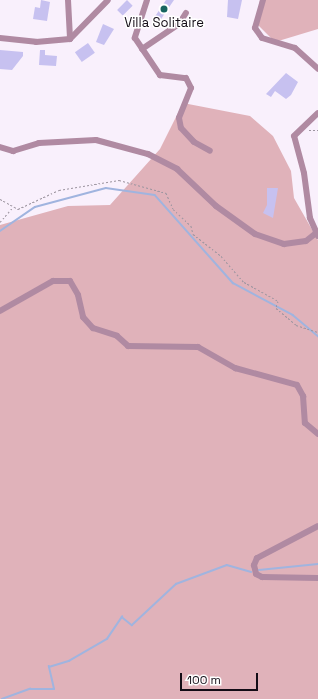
<!DOCTYPE html>
<html>
<head>
<meta charset="utf-8">
<style>
	body { margin:0 }
	#map { position:relative; width:318px; height:699px; overflow:hidden; background:#f9f0fc; font-family:"Space Grotesk",sans-serif }
	div>[style] { position:absolute }
	.green>* { inset:0; background:#e0b2ba }
	.stream>* { height:1.5px; margin:-0.75px; padding:0 0.75px; transform-origin:0.75px; border-radius:0.75px; background:#a0b4df }
	.building>* { inset:0; background:#c7c1f0; transform-origin:0 0 }
	.path>* { height:1px; margin-top:-0.5px; transform-origin:0; background:repeating-linear-gradient(90deg,#9d95a0 0 2px,transparent 0 4px) }
	.minor>* { height:6px; margin:-3px; padding:0 3px; transform-origin:3px; border-radius:3px; background:#b08aa2 }
	.dots>* { width:11px; height:11px; translate:-50% -50%; box-sizing:border-box; border:2px solid #fff; border-radius:50% }
	span { translate:-50% -50%; white-space:nowrap; text-align:center; line-height:1.15; -webkit-text-stroke:3px #fff; paint-order:stroke }
	.poi-label { font-size:13px; color:#130c16 }
	.scale { position:absolute; left:180px; top:673px; width:78px; height:18px; box-sizing:border-box; border:2px solid #130c16; border-top:0; padding-left:5px; font-size:12px; line-height:14px; white-space:nowrap; color:#130c16; -webkit-text-stroke:3px #fff; paint-order:stroke }
</style>
</head>
<body>
<div id="map">
	<div class="green">
		<i style="clip-path:polygon(260px 0,318px 0,318px 29px,275px 42px,256px 23px)"></i>
		<i style="clip-path:polygon(183px 103px,250px 116px,273px 136px,291px 171px,294px 198px,318px 240px,318px 699px,0 699px,0 225px,68px 206px,110px 205px,160px 149px)"></i>
	</div>
	<div class="stream">
		<i style="left:0;top:231px;width:42px;rotate:-34.4deg"></i>
		<i style="left:35px;top:207px;width:73px;rotate:-15deg"></i>
		<i style="left:106px;top:188px;width:49px;rotate:8.1deg"></i>
		<i style="left:155px;top:195px;width:118px;rotate:48.4deg"></i>
		<i style="left:233px;top:283px;width:68px;rotate:28.1deg"></i>
		<i style="left:293px;top:315px;width:33px;rotate:40deg"></i>
		<i style="left:259px;top:570px;width:59px;rotate:-5.8deg"></i>
		<i style="left:2px;top:699px;width:30px;rotate:-20deg"></i>
		<i style="left:30px;top:689px;width:24px"></i>
		<i style="left:54px;top:689px;width:23px;rotate:-103deg"></i>
		<i style="left:49px;top:667px;width:21px;rotate:-17deg"></i>
		<i style="left:69px;top:661px;width:44px;rotate:-30.1deg"></i>
		<i style="left:107px;top:639px;width:27px;rotate:-56deg"></i>
		<i style="left:122px;top:617px;width:13px;rotate:39deg"></i>
		<i style="left:132px;top:625px;width:60px;rotate:-43deg"></i>
		<i style="left:176px;top:584px;width:54px;rotate:-20.4deg"></i>
		<i style="left:227px;top:565px;width:25px;rotate:16deg"></i>
	</div>
	<div class="building">
		<i style="clip-path:polygon(41px 0,50px 2px,47px 21px,33px 19px,35px 7px,40px 8px)"></i>
		<i style="left:127px;top:0;width:8px;height:14px;rotate:45deg"></i>
		<i style="clip-path:polygon(166px 0,174px 0,159px 22px,154px 18px)"></i>
		<i style="clip-path:polygon(228px 0,242px 0,238px 19px,227px 17px)"></i>
		<i style="clip-path:polygon(103px 24px,114px 29px,104px 45px,96px 42px)"></i>
		<i style="left:88px;top:43px;width:12px;height:16px;rotate:55deg"></i>
		<i style="clip-path:polygon(0 50px,23px 52px,23px 56px,12px 70px,0 69px)"></i>
		<i style="clip-path:polygon(40px 50px,45px 50px,45px 55px,57px 56px,56px 66px,39px 65px)"></i>
		<i style="clip-path:polygon(286px 73px,298px 82px,291px 95px,286px 99px,275px 91px,271px 97px,266px 94px)"></i>
		<i style="clip-path:polygon(267px 188px,278px 188px,273px 218px,263px 213px,267px 205px)"></i>
	</div>
	<div class="path">
		<i style="left:309px;top:130px;width:9px"></i>
		<i style="left:0;top:199px;width:21px;rotate:29deg"></i>
		<i style="left:18px;top:209px;width:45px;rotate:-24.9deg"></i>
		<i style="left:59px;top:190px;width:61px;rotate:-9.5deg"></i>
		<i style="left:119px;top:180px;width:49px;rotate:15.5deg"></i>
		<i style="left:166px;top:193px;width:17px;rotate:66deg"></i>
		<i style="left:173px;top:209px;width:25px;rotate:43deg"></i>
		<i style="left:191px;top:226px;width:8px;rotate:76deg"></i>
		<i style="left:193px;top:234px;width:36px;rotate:38deg"></i>
		<i style="left:221px;top:256px;width:35px;rotate:49deg"></i>
		<i style="left:244px;top:282px;width:39px;rotate:29deg"></i>
		<i style="left:278px;top:301px;width:7px;rotate:106deg"></i>
		<i style="left:276px;top:308px;width:26px;rotate:40deg"></i>
		<i style="left:296px;top:325px;width:23px;rotate:18deg"></i>
		<i style="left:0;top:222px;width:20px;rotate:-49deg"></i>
	</div>
	<div class="minor">
		<i style="left:68px;top:0;width:39px;rotate:87deg"></i>
		<i style="left:147px;top:0;width:40px;rotate:108deg"></i>
		<i style="left:135px;top:38px;width:45px;rotate:56deg"></i>
		<i style="left:160px;top:75px;width:26px;rotate:7deg"></i>
		<i style="left:186px;top:78px;width:11px;rotate:63deg"></i>
		<i style="left:191px;top:88px;width:32px;rotate:112deg"></i>
		<i style="left:179px;top:118px;width:10px;rotate:79deg"></i>
		<i style="left:181px;top:128px;width:19px;rotate:47deg"></i>
		<i style="left:194px;top:142px;width:18px;rotate:29deg"></i>
		<i style="left:263px;top:0;width:29px;rotate:106deg"></i>
		<i style="left:255px;top:28px;width:12px;rotate:55deg"></i>
		<i style="left:262px;top:38px;width:34px;rotate:17deg"></i>
		<i style="left:295px;top:48px;width:31px;rotate:42deg"></i>
		<i style="left:0;top:38px;width:36px;rotate:6deg"></i>
		<i style="left:36px;top:42px;width:34px;rotate:-5deg"></i>
		<i style="left:70px;top:39px;width:54px;rotate:-45.7deg"></i>
		<i style="left:142px;top:49px;width:45px;rotate:-34deg"></i>
		<i style="left:179px;top:24px;width:13px;rotate:-58deg"></i>
		<i style="left:0;top:147px;width:14px;rotate:17deg"></i>
		<i style="left:13px;top:151px;width:27px;rotate:-17deg"></i>
		<i style="left:39px;top:143px;width:57px;rotate:-3deg"></i>
		<i style="left:96px;top:140px;width:54px;rotate:15.1deg"></i>
		<i style="left:148px;top:154px;width:33px;rotate:27deg"></i>
		<i style="left:177px;top:169px;width:54px;rotate:43.5deg"></i>
		<i style="left:216px;top:206px;width:48px;rotate:35.7deg"></i>
		<i style="left:255px;top:234px;width:31px;rotate:19deg"></i>
		<i style="left:284px;top:244px;width:22px;rotate:-8deg"></i>
		<i style="left:306px;top:241px;width:11px;rotate:-38deg"></i>
		<i style="left:318px;top:236px;width:20px;rotate:-114deg"></i>
		<i style="left:310px;top:218px;width:45px;rotate:-97.6deg"></i>
		<i style="left:304px;top:173px;width:38px;rotate:-105deg"></i>
		<i style="left:294px;top:136px;width:33px;rotate:-44deg"></i>
		<i style="left:0;top:311px;width:61px;rotate:-29.5deg"></i>
		<i style="left:53px;top:281px;width:17px"></i>
		<i style="left:70px;top:281px;width:16px;rotate:60deg"></i>
		<i style="left:78px;top:295px;width:23px;rotate:77deg"></i>
		<i style="left:83px;top:317px;width:15px;rotate:48deg"></i>
		<i style="left:93px;top:328px;width:25px;rotate:18deg"></i>
		<i style="left:117px;top:336px;width:15px;rotate:42deg"></i>
		<i style="left:128px;top:346px;width:70px;rotate:0.8deg"></i>
		<i style="left:198px;top:347px;width:43px;rotate:29.6deg"></i>
		<i style="left:235px;top:368px;width:64px;rotate:15.3deg"></i>
		<i style="left:297px;top:385px;width:13px;rotate:61deg"></i>
		<i style="left:303px;top:396px;width:27px;rotate:86deg"></i>
		<i style="left:305px;top:423px;width:17px;rotate:40deg"></i>
		<i style="left:318px;top:526px;width:69px;rotate:152.3deg"></i>
		<i style="left:257px;top:558px;width:8px;rotate:113deg"></i>
		<i style="left:254px;top:565px;width:9px;rotate:77deg"></i>
		<i style="left:256px;top:574px;width:7px;rotate:27deg"></i>
		<i style="left:262px;top:577px;width:56px;rotate:1deg"></i>
	</div>
	<div class="dots">
		<i style="left:164px;top:9px;background:#166460"></i>
	</div>
	<div class="poi-label">
		<span style="left:164px;top:23px">Villa Solitaire</span>
	</div>
	<div class="scale">100 m</div>
</div>
</body>
</html>
